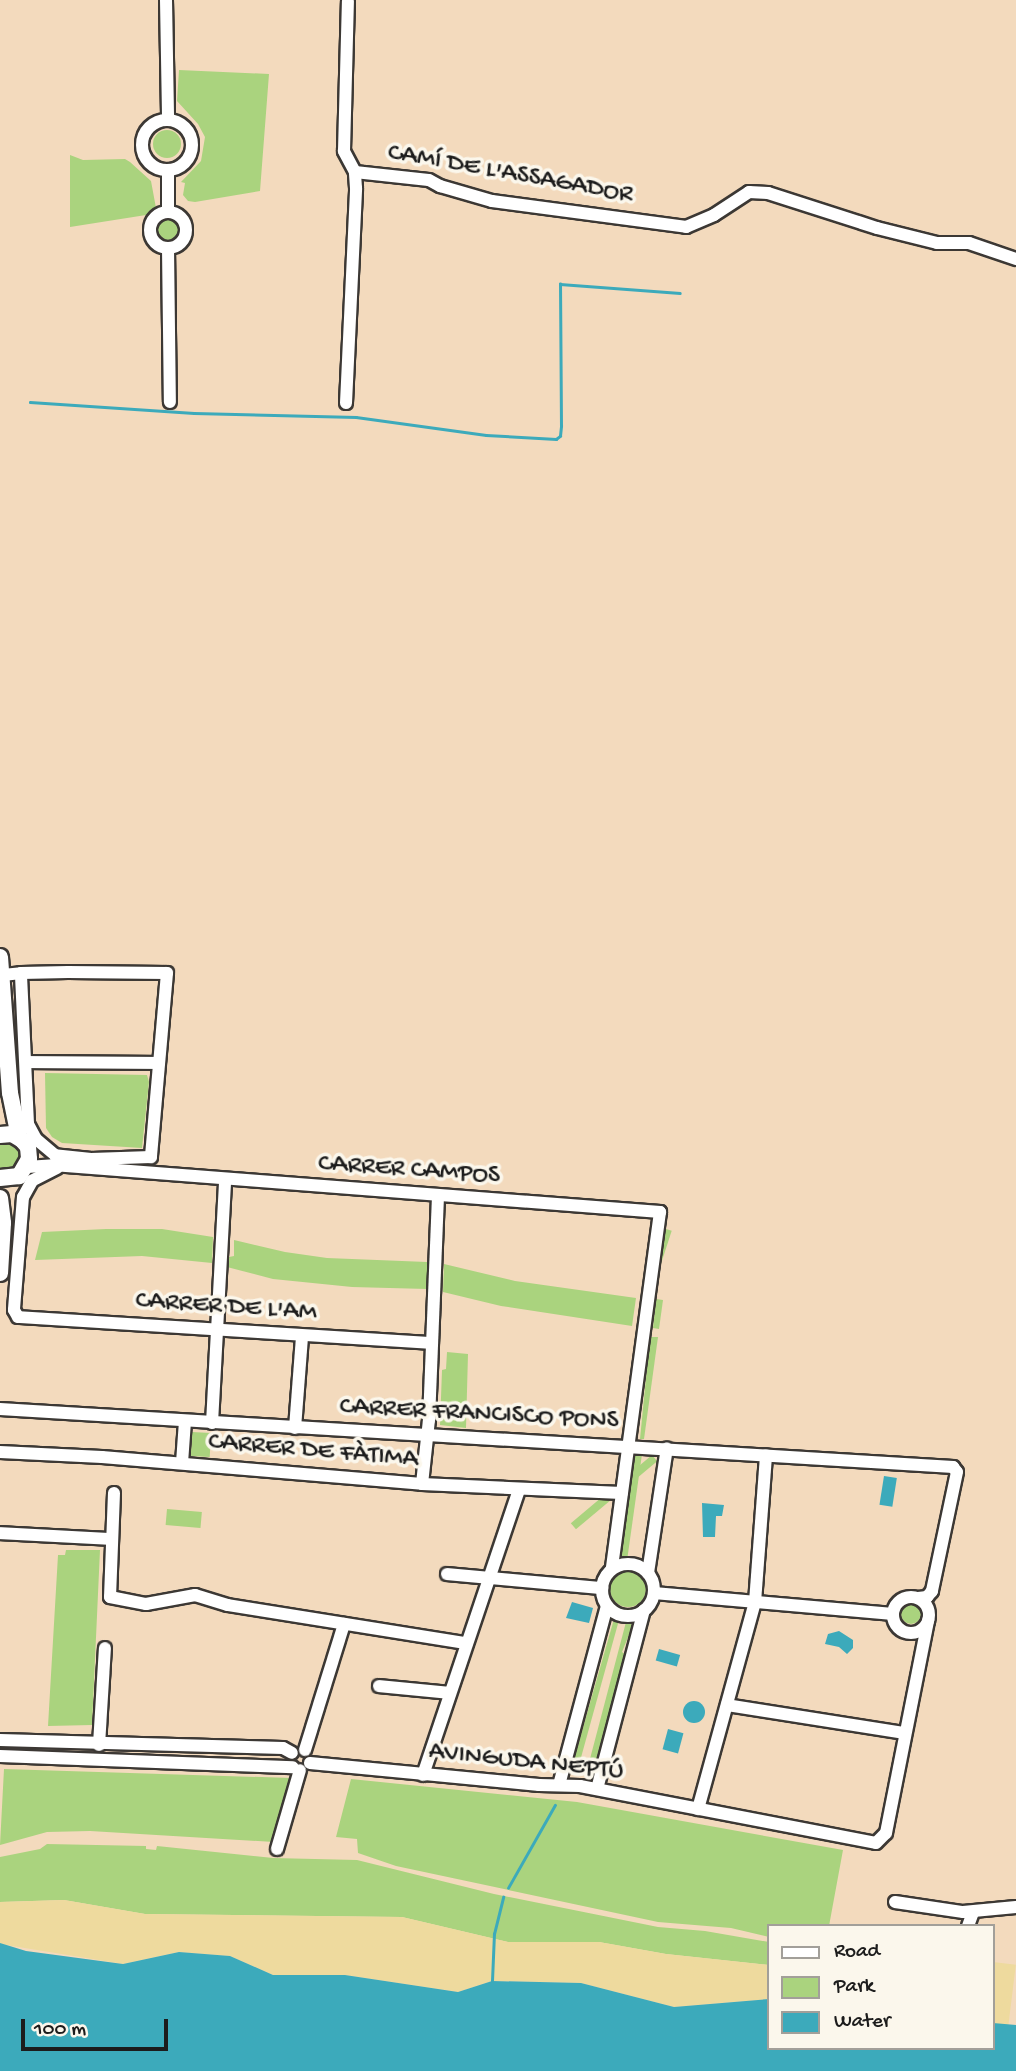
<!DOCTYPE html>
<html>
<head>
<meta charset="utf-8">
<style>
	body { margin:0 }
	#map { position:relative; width:1016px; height:2071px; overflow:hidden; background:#f3dabd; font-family:"Gochi Hand",sans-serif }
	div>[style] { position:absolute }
	.green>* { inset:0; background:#aad37e; transform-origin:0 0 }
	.round { border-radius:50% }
	.sand>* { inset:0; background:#eeda9e; transform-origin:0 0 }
	.water>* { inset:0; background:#3caabb; transform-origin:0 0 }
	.stream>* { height:2.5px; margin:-1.25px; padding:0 1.25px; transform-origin:1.25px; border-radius:1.25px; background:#3caabb }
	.roads { filter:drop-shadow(2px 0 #3c3834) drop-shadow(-2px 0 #3c3834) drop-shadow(0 2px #3c3834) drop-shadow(0 -2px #3c3834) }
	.street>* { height:12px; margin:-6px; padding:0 6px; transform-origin:6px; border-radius:6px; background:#fff }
	.street>.ring { margin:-6px; padding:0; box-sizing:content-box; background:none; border:12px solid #fff; border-radius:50% }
	.secondary>* { height:16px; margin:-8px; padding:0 8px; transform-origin:8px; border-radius:8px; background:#fff }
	span { translate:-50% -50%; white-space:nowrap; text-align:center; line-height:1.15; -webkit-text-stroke:7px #fbf7ec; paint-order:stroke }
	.street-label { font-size:26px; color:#1c1c1c }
	.legend { position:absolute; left:767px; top:1924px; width:228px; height:126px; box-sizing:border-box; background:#fbf7ec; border:2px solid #a29f99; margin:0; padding:9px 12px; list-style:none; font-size:21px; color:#1c1c1c }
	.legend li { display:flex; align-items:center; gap:14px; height:35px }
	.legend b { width:35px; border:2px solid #a29f99 }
	.scale { position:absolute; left:21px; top:2019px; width:147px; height:32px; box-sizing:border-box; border:4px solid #1c1c1c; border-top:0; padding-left:9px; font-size:21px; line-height:24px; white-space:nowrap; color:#1c1c1c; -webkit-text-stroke:5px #fbf7ec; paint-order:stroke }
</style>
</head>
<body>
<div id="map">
	<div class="green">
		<i style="clip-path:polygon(179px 70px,269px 74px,260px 191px,195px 202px,188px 201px,183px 195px,185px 183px,181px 182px,201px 161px,205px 137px,198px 124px,177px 101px)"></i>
		<i class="round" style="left:153px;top:130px;width:28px;height:28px"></i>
		<i style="clip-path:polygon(70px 155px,83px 160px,125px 159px,130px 162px,151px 181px,156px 208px,146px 215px,70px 227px)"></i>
		<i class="round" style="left:157px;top:218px;width:22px;height:22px"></i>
		<i style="clip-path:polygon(45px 1073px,147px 1075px,149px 1082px,142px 1148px,62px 1143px,52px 1137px,46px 1128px)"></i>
		<i style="clip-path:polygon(5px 1133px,29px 1159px,0 1178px,0 1135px)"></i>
		<i style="clip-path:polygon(106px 1229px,162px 1229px,213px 1237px,212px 1263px,142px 1256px,35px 1260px,42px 1232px)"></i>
		<i style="left:666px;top:1229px;width:6px;height:63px;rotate:18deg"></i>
		<i style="clip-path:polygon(234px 1240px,285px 1252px,327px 1258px,427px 1262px,427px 1289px,352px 1287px,273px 1279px,227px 1267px,229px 1257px,234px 1256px)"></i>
		<i style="clip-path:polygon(444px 1264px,515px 1281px,636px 1298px,632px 1326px,501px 1306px,443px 1292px)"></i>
		<i style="clip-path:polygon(656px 1299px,663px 1300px,659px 1329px,653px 1328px)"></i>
		<i style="clip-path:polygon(650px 1337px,658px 1337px,644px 1439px,640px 1439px)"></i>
		<i style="clip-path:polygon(447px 1352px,468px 1354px,466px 1428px,440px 1425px,442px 1370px,446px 1369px)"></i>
		<i style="left:192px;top:1432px;width:19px;height:24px;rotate:3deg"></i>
		<i style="left:642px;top:1454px;width:105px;height:7px;rotate:98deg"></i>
		<i style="left:652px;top:1455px;width:8px;height:106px;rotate:50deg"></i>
		<i style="left:167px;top:1509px;width:35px;height:16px;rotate:5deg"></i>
		<i style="clip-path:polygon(66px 1550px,100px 1550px,92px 1725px,48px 1726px,58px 1555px,65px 1555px)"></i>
		<i class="round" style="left:610px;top:1571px;width:36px;height:36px"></i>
		<i class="round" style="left:901px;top:1604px;width:20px;height:20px"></i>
		<i style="clip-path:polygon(614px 1619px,619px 1620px,577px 1772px,572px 1766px)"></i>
		<i style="clip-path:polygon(626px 1622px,633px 1625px,622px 1652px,626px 1655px,593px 1773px,586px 1774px)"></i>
		<i style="clip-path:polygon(4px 1769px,292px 1778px,274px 1842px,90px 1831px,47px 1832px,0 1845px)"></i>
		<i style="clip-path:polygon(351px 1779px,577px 1802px,843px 1850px,829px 1926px,769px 1926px,769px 1937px,731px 1928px,658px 1922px,396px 1866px,358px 1853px,357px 1839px,336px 1837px)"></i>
		<i style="clip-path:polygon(47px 1844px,146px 1846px,146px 1849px,156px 1850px,157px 1846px,273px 1858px,357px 1860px,494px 1894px,658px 1927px,705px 1931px,769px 1942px,769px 1965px,666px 1954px,599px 1942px,508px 1942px,402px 1917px,145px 1914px,64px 1900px,0 1902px,0 1857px,40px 1849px)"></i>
	</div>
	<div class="sand">
		<i style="clip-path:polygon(64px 1900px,145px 1914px,402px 1917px,508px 1942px,599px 1942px,666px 1954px,769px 1965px,769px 1999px,674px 2007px,581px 1983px,492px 1981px,458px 1992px,345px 1975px,273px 1975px,230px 1956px,179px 1952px,123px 1964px,0 1944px,0 1902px)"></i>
		<i style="left:993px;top:1962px;width:23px;height:61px;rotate:7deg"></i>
	</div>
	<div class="water">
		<i style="left:884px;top:1476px;width:13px;height:29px;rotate:9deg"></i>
		<i style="clip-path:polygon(702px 1503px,724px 1505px,722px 1516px,716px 1516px,715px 1537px,703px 1537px)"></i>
		<i style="clip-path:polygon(572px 1602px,593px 1608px,589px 1623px,566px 1618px)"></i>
		<i style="clip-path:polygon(839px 1631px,853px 1640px,853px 1648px,847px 1654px,839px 1647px,825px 1644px,828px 1634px)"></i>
		<i style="left:659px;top:1649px;width:22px;height:12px;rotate:16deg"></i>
		<i class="round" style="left:683px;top:1701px;width:22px;height:22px"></i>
		<i style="left:668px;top:1729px;width:16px;height:21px;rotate:15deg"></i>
		<i style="clip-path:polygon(0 1943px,26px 1951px,123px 1964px,179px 1952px,230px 1956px,273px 1975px,345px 1975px,458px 1992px,492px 1981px,581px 1983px,674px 2007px,769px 1999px,769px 2048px,993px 2048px,993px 2023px,1016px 2025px,1016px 2071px,0 2071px)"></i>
	</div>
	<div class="stream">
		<i style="left:30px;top:402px;width:164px;rotate:3.8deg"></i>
		<i style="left:194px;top:413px;width:162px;rotate:1.4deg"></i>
		<i style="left:356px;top:417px;width:131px;rotate:7.9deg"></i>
		<i style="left:486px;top:435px;width:70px;rotate:3.3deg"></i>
		<i style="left:556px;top:439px;width:5px;rotate:-37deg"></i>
		<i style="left:560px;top:436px;width:10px;rotate:-84deg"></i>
		<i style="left:561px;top:426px;width:142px;rotate:-90.4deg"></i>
		<i style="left:560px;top:284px;width:120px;rotate:4.3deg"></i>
		<i style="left:508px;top:1888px;width:95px;rotate:-60.5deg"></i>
		<i style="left:492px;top:1981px;width:47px;rotate:-87.6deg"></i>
		<i style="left:494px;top:1934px;width:38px;rotate:-76deg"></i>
	</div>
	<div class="roads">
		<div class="street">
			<i style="left:166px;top:0;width:119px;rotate:89deg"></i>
			<i class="ring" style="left:142px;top:120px;width:38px;height:38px"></i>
			<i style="left:355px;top:172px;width:74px;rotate:6.2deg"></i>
			<i style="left:429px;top:180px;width:13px;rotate:29deg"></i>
			<i style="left:440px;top:186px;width:54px;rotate:16.1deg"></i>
			<i style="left:492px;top:201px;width:196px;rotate:7.6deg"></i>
			<i style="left:686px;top:227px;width:30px;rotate:-23deg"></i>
			<i style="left:714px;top:215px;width:42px;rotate:-33.3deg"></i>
			<i style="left:749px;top:192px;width:19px;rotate:3deg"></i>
			<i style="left:768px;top:193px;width:114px;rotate:17.8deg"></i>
			<i style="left:877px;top:228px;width:62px;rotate:14deg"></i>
			<i style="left:937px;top:243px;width:32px"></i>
			<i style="left:969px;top:243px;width:50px;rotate:18.8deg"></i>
			<i style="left:168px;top:212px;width:42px;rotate:-90deg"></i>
			<i class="ring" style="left:150px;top:212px;width:24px;height:24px"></i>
			<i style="left:168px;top:248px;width:154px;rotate:89.3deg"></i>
			<i style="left:346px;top:403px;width:215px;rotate:-87.3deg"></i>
			<i style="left:356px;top:188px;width:16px;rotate:-94deg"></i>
			<i style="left:355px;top:172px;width:24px;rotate:-118deg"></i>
			<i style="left:344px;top:151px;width:150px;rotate:-88.5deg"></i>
			<i style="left:3px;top:975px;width:18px;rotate:-6deg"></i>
			<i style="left:21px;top:973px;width:47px;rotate:-1.2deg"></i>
			<i style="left:68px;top:972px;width:99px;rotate:0.6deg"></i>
			<i style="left:167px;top:973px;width:185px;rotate:95deg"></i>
			<i style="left:151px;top:1157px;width:60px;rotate:178.1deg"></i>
			<i style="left:91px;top:1159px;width:36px;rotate:-174deg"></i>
			<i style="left:55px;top:1155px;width:25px;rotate:-140deg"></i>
			<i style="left:36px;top:1139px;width:17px;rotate:-118deg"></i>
			<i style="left:28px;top:1124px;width:151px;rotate:-92.7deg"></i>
			<i style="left:26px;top:1062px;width:133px;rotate:0.4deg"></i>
			<i style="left:27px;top:1167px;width:26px;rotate:-4deg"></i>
			<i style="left:53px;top:1165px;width:609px;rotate:4.43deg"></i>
			<i style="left:660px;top:1212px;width:360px;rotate:97.7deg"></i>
			<i style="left:57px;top:1168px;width:28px;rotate:153deg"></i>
			<i style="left:32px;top:1181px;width:18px;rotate:119deg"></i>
			<i style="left:23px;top:1197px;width:113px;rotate:94.6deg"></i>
			<i style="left:14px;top:1310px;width:8px;rotate:60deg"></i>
			<i style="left:18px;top:1317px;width:414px;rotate:3.6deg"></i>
			<i style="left:0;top:1409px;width:955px;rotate:3.48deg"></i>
			<i style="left:953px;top:1467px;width:6px;rotate:51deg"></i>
			<i style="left:957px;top:1472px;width:122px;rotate:101.9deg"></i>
			<i style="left:932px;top:1591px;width:8px;rotate:130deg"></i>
			<i style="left:927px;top:1597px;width:9px;rotate:174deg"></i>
			<i style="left:212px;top:1423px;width:242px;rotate:-86.9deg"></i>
			<i style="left:295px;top:1428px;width:92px;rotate:-85.6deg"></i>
			<i style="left:0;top:1452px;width:102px;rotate:2.8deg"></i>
			<i style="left:102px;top:1457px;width:321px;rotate:4.8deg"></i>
			<i style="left:422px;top:1484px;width:200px;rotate:2.6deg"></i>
			<i style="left:182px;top:1463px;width:42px;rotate:-85.9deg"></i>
			<i style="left:422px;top:1484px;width:64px;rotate:-83.8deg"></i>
			<i style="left:429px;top:1420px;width:224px;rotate:-87.7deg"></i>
			<i style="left:114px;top:1493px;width:104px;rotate:92.2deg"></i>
			<i style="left:110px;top:1597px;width:37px;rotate:11deg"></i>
			<i style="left:146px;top:1604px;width:50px;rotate:-10.4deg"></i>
			<i style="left:195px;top:1595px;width:34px;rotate:17deg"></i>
			<i style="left:228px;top:1605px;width:241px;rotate:9.1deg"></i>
			<i style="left:0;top:1533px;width:112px;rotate:3.1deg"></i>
			<i class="ring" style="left:602px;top:1564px;width:40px;height:40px"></i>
			<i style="left:648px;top:1573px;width:126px;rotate:-81.4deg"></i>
			<i style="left:447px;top:1574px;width:156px;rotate:5.2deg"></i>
			<i style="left:654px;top:1593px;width:240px;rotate:5deg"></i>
			<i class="ring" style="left:893px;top:1597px;width:24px;height:24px"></i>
			<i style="left:379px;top:1686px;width:71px;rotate:5.6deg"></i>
			<i style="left:727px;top:1705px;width:179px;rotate:9deg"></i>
			<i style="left:0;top:1740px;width:283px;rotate:1.6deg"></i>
			<i style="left:283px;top:1748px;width:10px;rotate:29deg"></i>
			<i style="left:99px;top:1745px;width:97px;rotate:-86.5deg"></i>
			<i style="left:305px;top:1750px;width:132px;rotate:-72.8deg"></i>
			<i style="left:0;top:1756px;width:293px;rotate:2.2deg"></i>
			<i style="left:310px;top:1763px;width:230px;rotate:5.5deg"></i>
			<i style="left:539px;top:1785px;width:41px;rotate:1.4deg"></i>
			<i style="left:580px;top:1786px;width:301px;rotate:10.9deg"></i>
			<i style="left:876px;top:1843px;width:14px;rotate:-45deg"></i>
			<i style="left:886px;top:1833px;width:216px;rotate:-78.8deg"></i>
			<i style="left:423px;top:1775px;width:301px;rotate:-71.4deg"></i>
			<i style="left:559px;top:1785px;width:185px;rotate:-75deg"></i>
			<i style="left:597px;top:1789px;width:185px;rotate:-75.3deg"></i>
			<i style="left:698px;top:1809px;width:215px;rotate:-74.6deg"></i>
			<i style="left:755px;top:1602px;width:147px;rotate:-85.7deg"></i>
			<i style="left:277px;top:1849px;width:82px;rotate:-73.8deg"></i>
			<i style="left:895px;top:1902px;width:69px;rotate:8.4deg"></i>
			<i style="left:963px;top:1912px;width:53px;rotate:-5.4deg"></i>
			<i style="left:968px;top:1926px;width:15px;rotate:-70deg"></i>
		</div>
		<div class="secondary">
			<i style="left:0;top:957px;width:136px;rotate:85.8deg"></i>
			<i style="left:10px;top:1093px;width:45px;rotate:78.4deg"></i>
			<i style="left:0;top:1135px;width:12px;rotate:-5deg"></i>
			<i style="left:12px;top:1134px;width:12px;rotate:31deg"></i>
			<i style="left:22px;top:1140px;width:9px;rotate:49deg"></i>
			<i style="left:28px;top:1147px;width:12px;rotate:85deg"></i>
			<i style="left:29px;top:1159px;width:20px;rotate:120deg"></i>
			<i style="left:19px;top:1176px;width:19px;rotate:174deg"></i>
			<i style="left:0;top:1198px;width:25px;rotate:83deg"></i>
			<i style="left:3px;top:1223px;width:50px;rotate:93.4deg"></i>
		</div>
	</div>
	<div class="street-label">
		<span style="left:510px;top:175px;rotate:10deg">CAMÍ DE L'ASSAGADOR</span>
		<span style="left:409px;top:1171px;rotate:4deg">CARRER CAMPOS</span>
		<span style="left:226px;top:1308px;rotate:4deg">CARRER DE L'AM</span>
		<span style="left:479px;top:1415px;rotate:3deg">CARRER FRANCISCO PONS</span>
		<span style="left:313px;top:1452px;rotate:5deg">CARRER DE FÀTIMA</span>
		<span style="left:526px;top:1763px;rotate:6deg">AVINGUDA NEPTÚ</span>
	</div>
	<ul class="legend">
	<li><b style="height:9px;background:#fff"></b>Road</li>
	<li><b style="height:19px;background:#aad37e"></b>Park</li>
	<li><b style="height:19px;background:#3caabb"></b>Water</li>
	</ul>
	<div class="scale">100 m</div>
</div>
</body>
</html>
